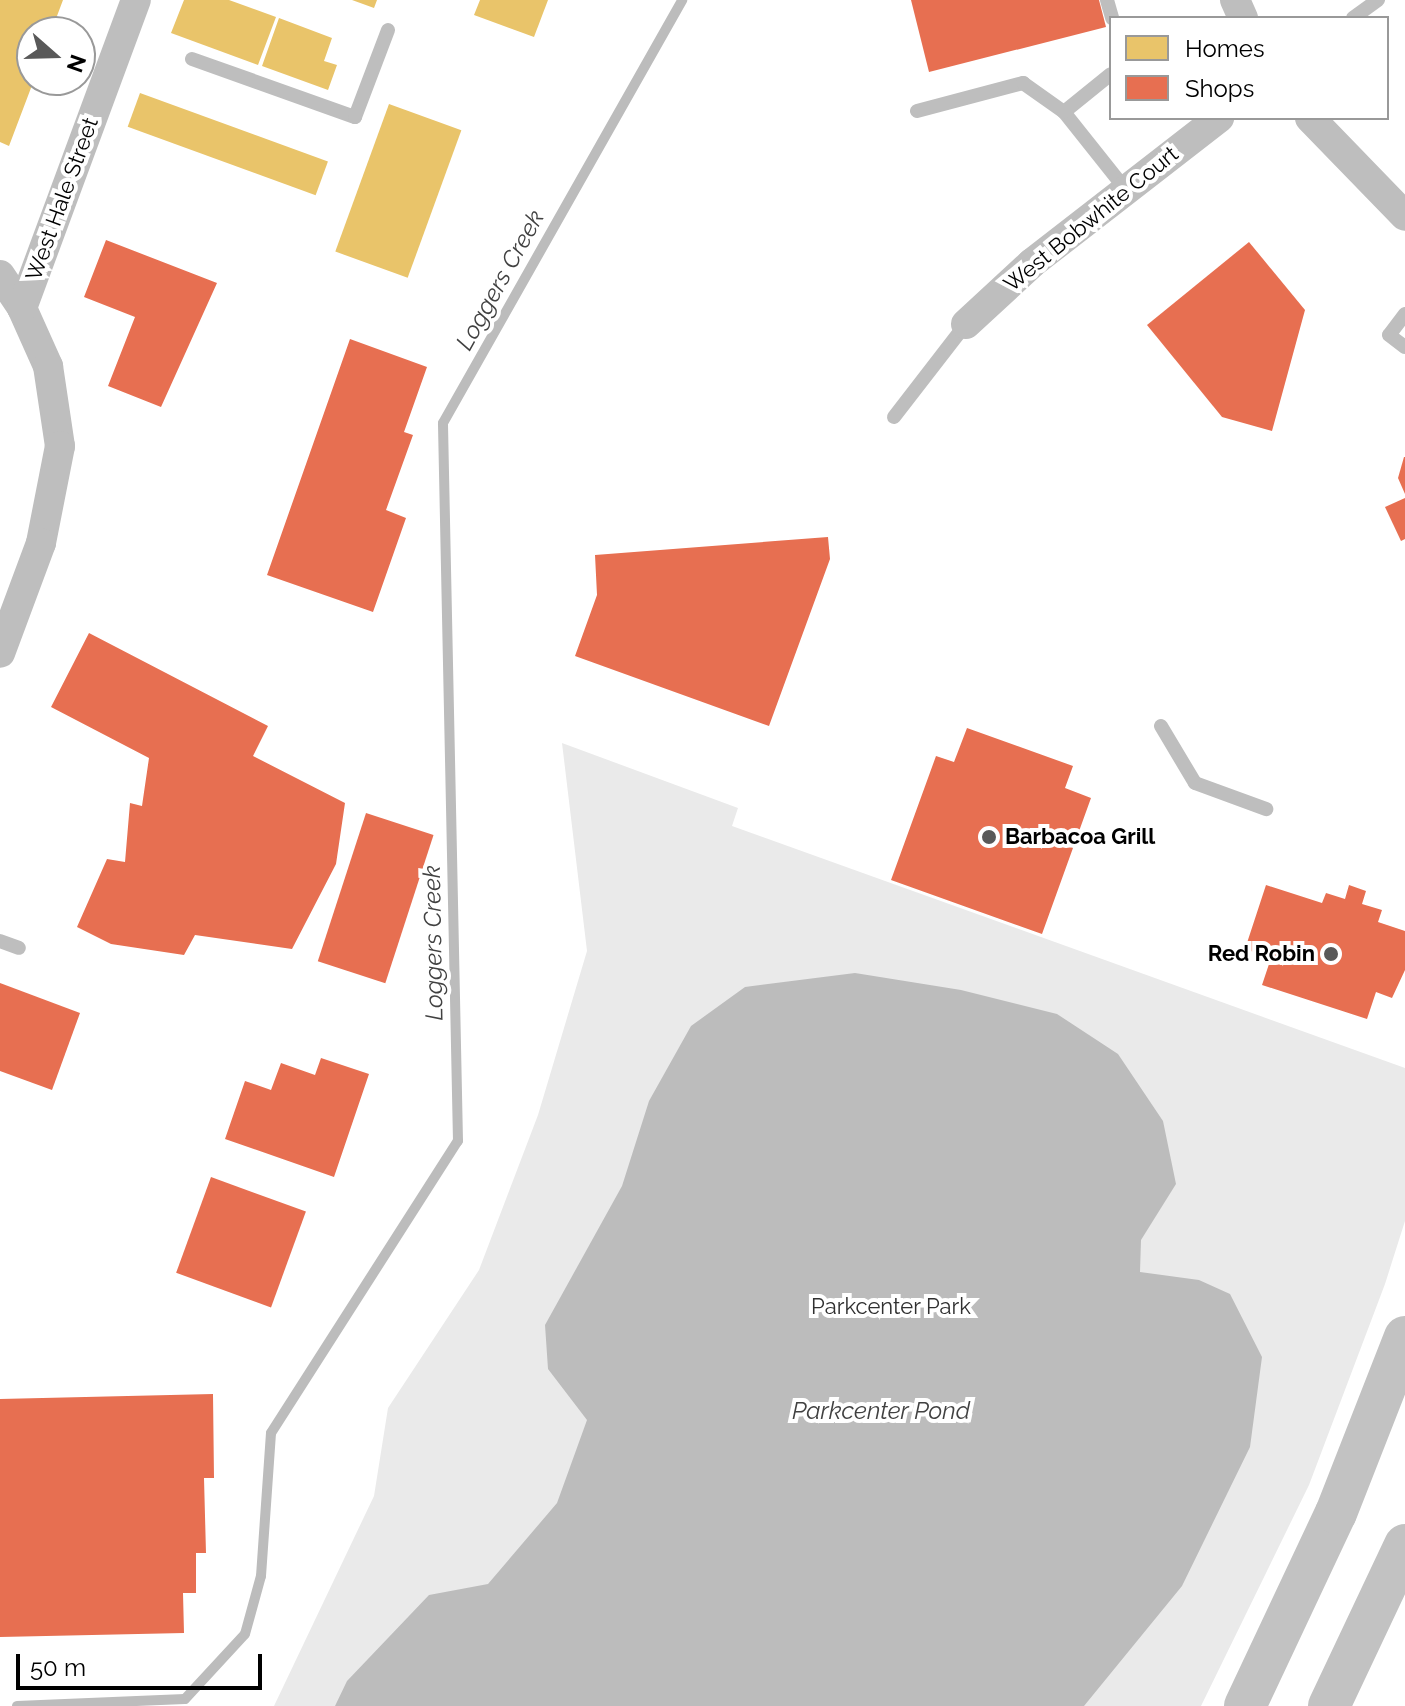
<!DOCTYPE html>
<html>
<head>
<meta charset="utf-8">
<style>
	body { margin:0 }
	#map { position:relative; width:1405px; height:1706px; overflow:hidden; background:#fff; font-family:Raleway,sans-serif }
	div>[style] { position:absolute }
	.green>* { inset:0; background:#eaeaea }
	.water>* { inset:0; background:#bcbcbc }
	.homes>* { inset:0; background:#e9c46a; transform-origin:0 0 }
	.shops>* { inset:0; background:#e76f51; transform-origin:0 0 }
	.stream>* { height:10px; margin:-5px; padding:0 5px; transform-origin:5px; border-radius:5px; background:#bcbcbc }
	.lane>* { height:14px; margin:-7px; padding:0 7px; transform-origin:7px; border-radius:7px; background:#bebebe }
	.street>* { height:30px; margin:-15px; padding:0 15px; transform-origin:15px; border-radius:15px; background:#bebebe }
	.secondary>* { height:42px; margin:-21px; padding:0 21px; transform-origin:21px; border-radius:21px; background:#c2c2c2 }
	.dots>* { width:22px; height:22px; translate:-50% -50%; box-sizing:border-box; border:4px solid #fff; border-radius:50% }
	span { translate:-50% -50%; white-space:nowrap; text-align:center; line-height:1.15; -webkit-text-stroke:8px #fff; paint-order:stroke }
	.street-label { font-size:22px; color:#000 }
	.poi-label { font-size:22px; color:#000; font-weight:700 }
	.left { translate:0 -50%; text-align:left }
	.right { translate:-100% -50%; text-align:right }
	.park-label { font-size:22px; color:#303030 }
	.water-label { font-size:24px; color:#414141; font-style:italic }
	.legend { position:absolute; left:1109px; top:16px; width:280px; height:104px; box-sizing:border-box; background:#fff; border:2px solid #999; margin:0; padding:10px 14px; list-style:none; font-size:24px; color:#000 }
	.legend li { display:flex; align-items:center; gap:16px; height:40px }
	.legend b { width:40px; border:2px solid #999 }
	.north { position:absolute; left:16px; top:16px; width:80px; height:80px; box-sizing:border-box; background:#fff; border:2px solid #999; border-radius:50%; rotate:110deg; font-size:22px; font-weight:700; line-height:32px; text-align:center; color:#000 }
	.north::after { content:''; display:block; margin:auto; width:28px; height:36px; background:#595959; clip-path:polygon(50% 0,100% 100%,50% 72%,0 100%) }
	.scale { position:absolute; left:16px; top:1654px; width:246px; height:36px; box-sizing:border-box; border:4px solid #000; border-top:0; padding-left:10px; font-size:24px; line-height:28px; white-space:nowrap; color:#000; -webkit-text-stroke:6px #fff; paint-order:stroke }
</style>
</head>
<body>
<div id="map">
	<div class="green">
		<i style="clip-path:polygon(562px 743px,738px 808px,732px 826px,1405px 1068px,1405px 1221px,1385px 1284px,1309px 1485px,1201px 1706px,274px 1706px,374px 1496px,388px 1408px,479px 1270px,538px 1115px,587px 951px)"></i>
	</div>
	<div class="water">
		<i style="clip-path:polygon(855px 973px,961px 990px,1057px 1014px,1118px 1054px,1163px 1121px,1176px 1184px,1141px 1240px,1140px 1272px,1199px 1280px,1230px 1294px,1262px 1357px,1250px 1447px,1182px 1586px,1084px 1706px,335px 1706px,347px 1681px,429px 1595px,488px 1584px,557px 1503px,587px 1420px,548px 1369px,545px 1325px,622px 1186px,649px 1101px,691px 1026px,745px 987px)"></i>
	</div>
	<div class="homes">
		<i style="clip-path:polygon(0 0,63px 0,51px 32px,32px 32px,34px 80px,9px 146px,0 142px)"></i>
		<i style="clip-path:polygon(184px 0,229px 0,276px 17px,258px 65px,171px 33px)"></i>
		<i style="clip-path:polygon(352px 0,377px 0,374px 8px)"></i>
		<i style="clip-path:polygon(480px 0,548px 0,534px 37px,474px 15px)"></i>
		<i style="clip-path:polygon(279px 18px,332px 38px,324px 61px,337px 65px,328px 90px,262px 66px)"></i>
		<i style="left:140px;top:93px;width:200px;height:36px;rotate:20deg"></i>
		<i style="left:389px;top:104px;width:77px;height:157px;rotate:20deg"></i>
	</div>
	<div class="shops">
		<i style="clip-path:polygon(911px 0,1099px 0,1106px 27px,929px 72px)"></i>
		<i style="clip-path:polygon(106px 240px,217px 283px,161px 407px,108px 386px,135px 317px,84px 297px)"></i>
		<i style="clip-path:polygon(1249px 242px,1305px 310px,1272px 431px,1222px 417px,1147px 325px)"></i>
		<i style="clip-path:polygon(350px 339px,427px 367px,404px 432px,413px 435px,386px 510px,406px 518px,373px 612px,267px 575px)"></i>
		<i style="clip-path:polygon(1404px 457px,1405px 457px,1405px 494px,1398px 478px)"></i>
		<i style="clip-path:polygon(1405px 498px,1405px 539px,1401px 541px,1385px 507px)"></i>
		<i style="clip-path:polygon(828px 537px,830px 559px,769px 726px,575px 656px,597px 595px,595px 555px)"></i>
		<i style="clip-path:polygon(89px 633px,268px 726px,253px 756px,345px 803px,336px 864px,292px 949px,195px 935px,184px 955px,111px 944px,77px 927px,107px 859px,125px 862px,130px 803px,142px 806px,149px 758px,51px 707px)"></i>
		<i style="clip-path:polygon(967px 728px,1073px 766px,1065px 788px,1091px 798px,1042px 934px,891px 880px,936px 756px,954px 762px)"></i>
		<i style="left:366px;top:813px;width:71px;height:156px;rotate:18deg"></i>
		<i style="clip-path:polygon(1266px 885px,1322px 903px,1326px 893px,1345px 899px,1349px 885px,1366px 891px,1362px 904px,1382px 910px,1378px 922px,1405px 931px,1405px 970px,1392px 998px,1376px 992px,1367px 1019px,1262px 985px,1271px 958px,1245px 949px)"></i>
		<i style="clip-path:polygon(0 983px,80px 1013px,52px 1090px,0 1071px)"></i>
		<i style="clip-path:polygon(321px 1058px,369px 1074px,334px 1177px,225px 1139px,245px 1081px,271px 1090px,281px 1063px,315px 1075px)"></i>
		<i style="left:211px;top:1177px;width:101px;height:102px;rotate:20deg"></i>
		<i style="clip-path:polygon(213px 1394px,214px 1478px,204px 1478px,206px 1553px,196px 1553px,196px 1593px,183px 1593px,184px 1633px,0 1637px,0 1399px)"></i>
	</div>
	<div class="stream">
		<i style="left:17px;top:1706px;width:168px;rotate:-2.4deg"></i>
		<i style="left:185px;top:1699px;width:88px;rotate:-47.3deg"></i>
		<i style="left:245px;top:1634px;width:60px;rotate:-74.6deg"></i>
		<i style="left:261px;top:1576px;width:143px;rotate:-86deg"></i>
		<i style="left:271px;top:1433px;width:347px;rotate:-57.4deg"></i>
		<i style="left:458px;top:1141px;width:718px;rotate:-91.2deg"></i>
		<i style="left:443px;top:423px;width:486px;rotate:-60.5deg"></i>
	</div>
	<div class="lane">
		<i style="left:1107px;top:0;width:19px;rotate:74deg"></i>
		<i style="left:1353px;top:18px;width:31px;rotate:-36deg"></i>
		<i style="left:192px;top:59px;width:173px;rotate:19.6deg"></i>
		<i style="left:355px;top:117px;width:93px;rotate:-69.2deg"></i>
		<i style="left:917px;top:111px;width:110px;rotate:-14.8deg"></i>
		<i style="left:1023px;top:83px;width:50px;rotate:35.3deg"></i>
		<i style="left:1064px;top:112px;width:100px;rotate:51.5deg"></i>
		<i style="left:1064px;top:112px;width:60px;rotate:-39deg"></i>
		<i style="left:1405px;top:314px;width:26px;rotate:127deg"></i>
		<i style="left:1389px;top:335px;width:20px;rotate:37deg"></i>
		<i style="left:894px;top:417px;width:118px;rotate:-52.3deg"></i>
		<i style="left:1161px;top:726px;width:66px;rotate:59.2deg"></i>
		<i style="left:1195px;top:783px;width:76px;rotate:20.1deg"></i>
		<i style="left:0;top:941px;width:20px;rotate:20deg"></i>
	</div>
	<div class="street">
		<i style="left:1235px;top:0;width:20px;rotate:66deg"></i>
		<i style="left:1310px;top:118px;width:136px;rotate:45.9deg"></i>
		<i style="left:0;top:275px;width:40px;rotate:56deg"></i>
		<i style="left:22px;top:308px;width:64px;rotate:65.9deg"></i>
		<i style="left:48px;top:366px;width:81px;rotate:81.5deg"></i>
		<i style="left:60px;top:446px;width:99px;rotate:101.1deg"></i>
		<i style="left:41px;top:543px;width:117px;rotate:110.4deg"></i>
		<i style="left:22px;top:308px;width:328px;rotate:-69.7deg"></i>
		<i style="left:966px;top:324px;width:90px;rotate:-42.7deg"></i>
		<i style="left:1032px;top:263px;width:237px;rotate:-37.8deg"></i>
	</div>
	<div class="secondary">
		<i style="left:1245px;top:1706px;width:213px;rotate:-64.8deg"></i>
		<i style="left:1336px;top:1513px;width:189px;rotate:-68.6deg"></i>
		<i style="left:1329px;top:1706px;width:178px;rotate:-64.7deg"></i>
	</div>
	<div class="dots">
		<i style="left:989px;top:837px;background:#595959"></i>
		<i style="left:1331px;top:954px;background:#595959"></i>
	</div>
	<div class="street-label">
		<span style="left:62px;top:199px;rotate:-70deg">West Hale Street</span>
		<span style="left:1091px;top:219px;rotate:-39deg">West Bobwhite Court</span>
	</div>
	<div class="poi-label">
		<span class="left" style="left:1005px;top:837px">Barbacoa Grill</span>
		<span class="right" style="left:1315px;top:954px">Red Robin</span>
	</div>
	<div class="park-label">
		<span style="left:891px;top:1307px">Parkcenter Park</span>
	</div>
	<div class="water-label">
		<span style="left:500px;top:280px;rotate:-61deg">Loggers Creek</span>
		<span style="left:433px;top:943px;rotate:-91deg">Loggers Creek</span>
		<span style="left:881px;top:1411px">Parkcenter Pond</span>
	</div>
	<ul class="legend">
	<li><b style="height:22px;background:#e9c46a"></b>Homes</li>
	<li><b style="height:22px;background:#e76f51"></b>Shops</li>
	</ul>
	<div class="north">N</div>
	<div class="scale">50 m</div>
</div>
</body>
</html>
